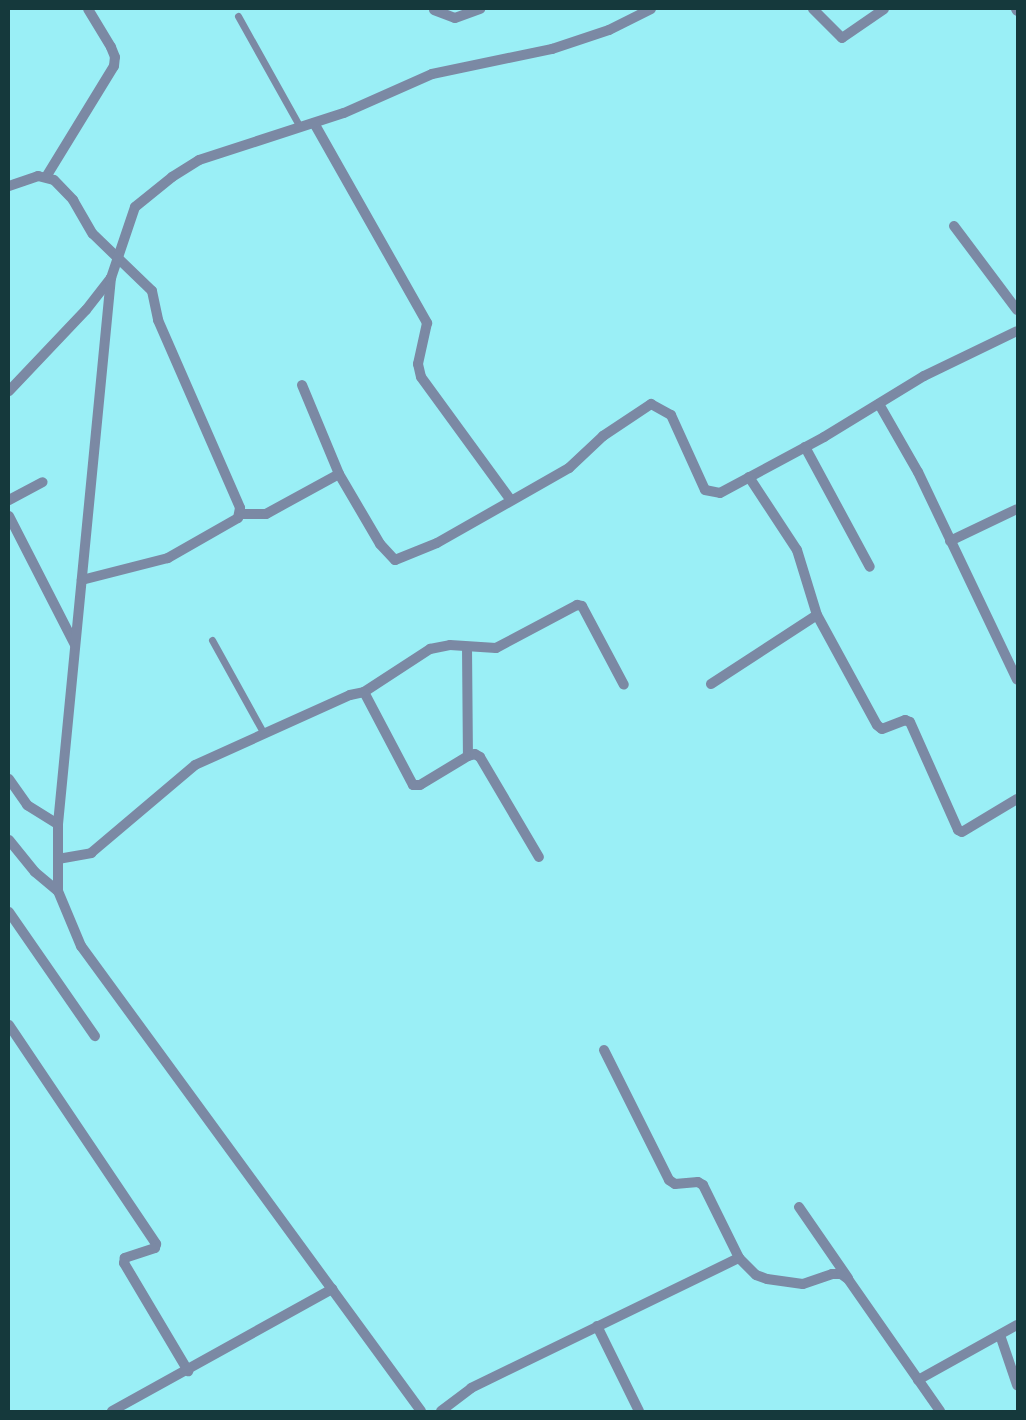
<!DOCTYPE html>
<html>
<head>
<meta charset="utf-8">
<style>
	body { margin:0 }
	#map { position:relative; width:1026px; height:1420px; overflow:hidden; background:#9aeff6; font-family:Spectral,serif }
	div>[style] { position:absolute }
	.service>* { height:7px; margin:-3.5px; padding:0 3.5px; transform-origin:3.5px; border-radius:3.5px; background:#7b89a4 }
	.minor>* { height:10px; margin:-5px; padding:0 5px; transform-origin:5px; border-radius:5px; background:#7b89a4 }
	.tertiary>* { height:10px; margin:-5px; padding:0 5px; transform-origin:5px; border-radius:5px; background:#7b89a4 }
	span { translate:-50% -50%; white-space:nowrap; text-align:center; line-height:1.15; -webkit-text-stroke:4px #9aeff6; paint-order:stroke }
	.frame { position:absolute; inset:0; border:10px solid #15393c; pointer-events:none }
</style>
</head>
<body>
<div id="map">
	<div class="service">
		<i style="left:238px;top:16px;width:127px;rotate:60.8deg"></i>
		<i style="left:212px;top:640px;width:107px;rotate:61deg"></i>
	</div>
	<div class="minor">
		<i style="left:813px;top:9px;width:41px;rotate:45deg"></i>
		<i style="left:842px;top:38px;width:51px;rotate:-34.6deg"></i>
		<i style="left:1016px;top:9px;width:2px;rotate:63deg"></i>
		<i style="left:434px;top:10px;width:22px;rotate:21deg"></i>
		<i style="left:455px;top:18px;width:27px;rotate:-20deg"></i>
		<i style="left:314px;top:123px;width:230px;rotate:60.5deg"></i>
		<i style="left:427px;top:323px;width:42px;rotate:102.4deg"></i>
		<i style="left:418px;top:364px;width:13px;rotate:77deg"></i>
		<i style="left:421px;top:377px;width:151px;rotate:53.9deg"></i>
		<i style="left:46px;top:177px;width:130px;rotate:-58.5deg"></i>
		<i style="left:114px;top:66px;width:9px;rotate:-84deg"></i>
		<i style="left:115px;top:57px;width:11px;rotate:-112deg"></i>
		<i style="left:111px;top:47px;width:44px;rotate:-121.2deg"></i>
		<i style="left:9px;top:186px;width:31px;rotate:-19deg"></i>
		<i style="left:38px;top:176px;width:16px;rotate:14deg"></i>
		<i style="left:54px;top:180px;width:28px;rotate:46deg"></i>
		<i style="left:73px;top:200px;width:39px;rotate:60deg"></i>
		<i style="left:93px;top:234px;width:82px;rotate:44deg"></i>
		<i style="left:152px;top:291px;width:30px;rotate:78deg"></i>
		<i style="left:158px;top:320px;width:205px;rotate:66.4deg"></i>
		<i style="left:240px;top:508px;width:10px;rotate:101deg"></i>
		<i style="left:238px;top:518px;width:81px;rotate:150.3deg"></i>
		<i style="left:168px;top:558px;width:89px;rotate:165.7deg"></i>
		<i style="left:954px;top:226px;width:105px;rotate:53.1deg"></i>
		<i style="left:302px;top:385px;width:96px;rotate:67.4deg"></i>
		<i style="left:339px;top:474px;width:81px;rotate:59.6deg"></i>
		<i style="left:380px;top:544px;width:22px;rotate:47deg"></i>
		<i style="left:395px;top:560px;width:45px;rotate:-22deg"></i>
		<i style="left:437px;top:543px;width:152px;rotate:-29.6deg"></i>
		<i style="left:569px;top:468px;width:47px;rotate:-43.3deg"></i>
		<i style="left:603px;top:436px;width:58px;rotate:-33.7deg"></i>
		<i style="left:651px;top:404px;width:23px;rotate:29deg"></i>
		<i style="left:671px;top:415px;width:82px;rotate:65.6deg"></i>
		<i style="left:705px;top:490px;width:15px;rotate:11deg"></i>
		<i style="left:720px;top:493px;width:118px;rotate:-28.3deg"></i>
		<i style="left:824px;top:437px;width:117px;rotate:-31.4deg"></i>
		<i style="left:924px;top:376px;width:103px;rotate:-25.8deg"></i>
		<i style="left:9px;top:391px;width:112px;rotate:-46.5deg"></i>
		<i style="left:86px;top:310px;width:41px;rotate:-52deg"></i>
		<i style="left:879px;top:404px;width:78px;rotate:60.2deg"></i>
		<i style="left:918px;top:472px;width:230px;rotate:64.5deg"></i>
		<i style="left:805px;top:447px;width:136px;rotate:61.6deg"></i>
		<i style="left:749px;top:477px;width:87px;rotate:56.7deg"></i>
		<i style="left:797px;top:550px;width:68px;rotate:72.9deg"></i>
		<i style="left:817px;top:615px;width:125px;rotate:61.4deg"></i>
		<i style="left:877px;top:725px;width:6px;rotate:39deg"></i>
		<i style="left:882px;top:729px;width:25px;rotate:-21deg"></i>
		<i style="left:905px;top:720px;width:5px;rotate:22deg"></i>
		<i style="left:910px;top:722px;width:118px;rotate:66deg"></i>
		<i style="left:958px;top:830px;width:4px;rotate:27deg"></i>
		<i style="left:962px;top:832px;width:64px;rotate:-31deg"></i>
		<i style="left:9px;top:500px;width:38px;rotate:-28deg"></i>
		<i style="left:241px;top:514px;width:25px"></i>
		<i style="left:266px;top:514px;width:83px;rotate:-28.7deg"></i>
		<i style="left:9px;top:516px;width:145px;rotate:62.9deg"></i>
		<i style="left:950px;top:541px;width:74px;rotate:-25.5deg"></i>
		<i style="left:467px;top:647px;width:109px;rotate:89.5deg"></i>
		<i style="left:711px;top:684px;width:126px;rotate:-33.1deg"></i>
		<i style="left:364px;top:692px;width:79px;rotate:-33.1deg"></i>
		<i style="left:430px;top:649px;width:20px;rotate:-11deg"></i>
		<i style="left:450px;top:645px;width:46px;rotate:3.7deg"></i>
		<i style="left:496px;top:648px;width:92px;rotate:-28deg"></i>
		<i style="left:577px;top:605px;width:5px;rotate:11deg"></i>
		<i style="left:582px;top:606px;width:89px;rotate:62deg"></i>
		<i style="left:9px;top:779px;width:32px;rotate:55deg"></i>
		<i style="left:27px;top:805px;width:36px;rotate:32deg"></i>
		<i style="left:9px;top:840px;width:41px;rotate:50.9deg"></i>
		<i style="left:35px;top:872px;width:30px;rotate:40deg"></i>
		<i style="left:58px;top:859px;width:34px;rotate:-10deg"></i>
		<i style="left:91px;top:853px;width:136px;rotate:-40.2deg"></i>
		<i style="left:195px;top:765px;width:170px;rotate:-24.3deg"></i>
		<i style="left:350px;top:695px;width:14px;rotate:-12deg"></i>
		<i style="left:364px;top:692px;width:105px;rotate:62.2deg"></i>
		<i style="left:413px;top:785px;width:7px"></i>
		<i style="left:420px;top:785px;width:56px;rotate:-31.1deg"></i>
		<i style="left:468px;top:756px;width:7px;rotate:-16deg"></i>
		<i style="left:475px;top:754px;width:6px;rotate:31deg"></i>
		<i style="left:480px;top:757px;width:116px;rotate:59.5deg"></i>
		<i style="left:9px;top:912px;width:151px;rotate:55.3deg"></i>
		<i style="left:9px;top:1025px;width:264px;rotate:56.1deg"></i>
		<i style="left:156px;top:1244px;width:4px;rotate:104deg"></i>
		<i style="left:155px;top:1248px;width:32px;rotate:162deg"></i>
		<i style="left:125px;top:1258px;width:5px;rotate:101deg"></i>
		<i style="left:124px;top:1263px;width:126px;rotate:59.3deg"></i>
		<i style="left:604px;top:1050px;width:145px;rotate:63.4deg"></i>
		<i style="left:669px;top:1180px;width:7px;rotate:34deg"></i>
		<i style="left:675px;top:1184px;width:23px;rotate:-5deg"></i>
		<i style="left:698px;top:1182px;width:6px;rotate:31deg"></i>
		<i style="left:703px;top:1185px;width:81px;rotate:63.7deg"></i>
		<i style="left:739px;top:1258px;width:24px;rotate:45deg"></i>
		<i style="left:756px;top:1275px;width:12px;rotate:20deg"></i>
		<i style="left:767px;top:1279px;width:36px;rotate:8deg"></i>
		<i style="left:803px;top:1284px;width:31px;rotate:-19deg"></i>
		<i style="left:832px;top:1274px;width:9px"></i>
		<i style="left:841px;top:1274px;width:9px;rotate:36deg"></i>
		<i style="left:848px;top:1279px;width:161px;rotate:55.1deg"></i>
		<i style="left:799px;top:1207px;width:86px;rotate:55.4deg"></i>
		<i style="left:597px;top:1326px;width:95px;rotate:63.7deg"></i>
		<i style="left:1000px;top:1335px;width:53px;rotate:71.2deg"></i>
		<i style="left:918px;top:1380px;width:113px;rotate:-29.1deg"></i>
		<i style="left:112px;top:1411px;width:252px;rotate:-29deg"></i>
		<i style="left:441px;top:1411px;width:38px;rotate:-37deg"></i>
		<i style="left:471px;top:1388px;width:298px;rotate:-25.9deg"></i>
	</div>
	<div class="tertiary">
		<i style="left:421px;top:1411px;width:576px;rotate:-126.17deg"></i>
		<i style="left:81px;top:946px;width:60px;rotate:-112.7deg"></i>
		<i style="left:58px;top:891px;width:67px;rotate:-90deg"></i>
		<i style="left:58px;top:824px;width:549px;rotate:-84.46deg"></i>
		<i style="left:111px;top:278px;width:75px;rotate:-71.3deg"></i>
		<i style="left:135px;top:207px;width:48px;rotate:-39deg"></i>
		<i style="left:172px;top:177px;width:32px;rotate:-32deg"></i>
		<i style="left:199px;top:160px;width:152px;rotate:-18deg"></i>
		<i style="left:344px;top:113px;width:96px;rotate:-23.9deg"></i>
		<i style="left:432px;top:74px;width:123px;rotate:-11.8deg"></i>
		<i style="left:552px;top:49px;width:60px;rotate:-18.4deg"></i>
		<i style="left:609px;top:30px;width:47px;rotate:-26.6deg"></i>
	</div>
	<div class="frame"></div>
</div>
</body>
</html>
